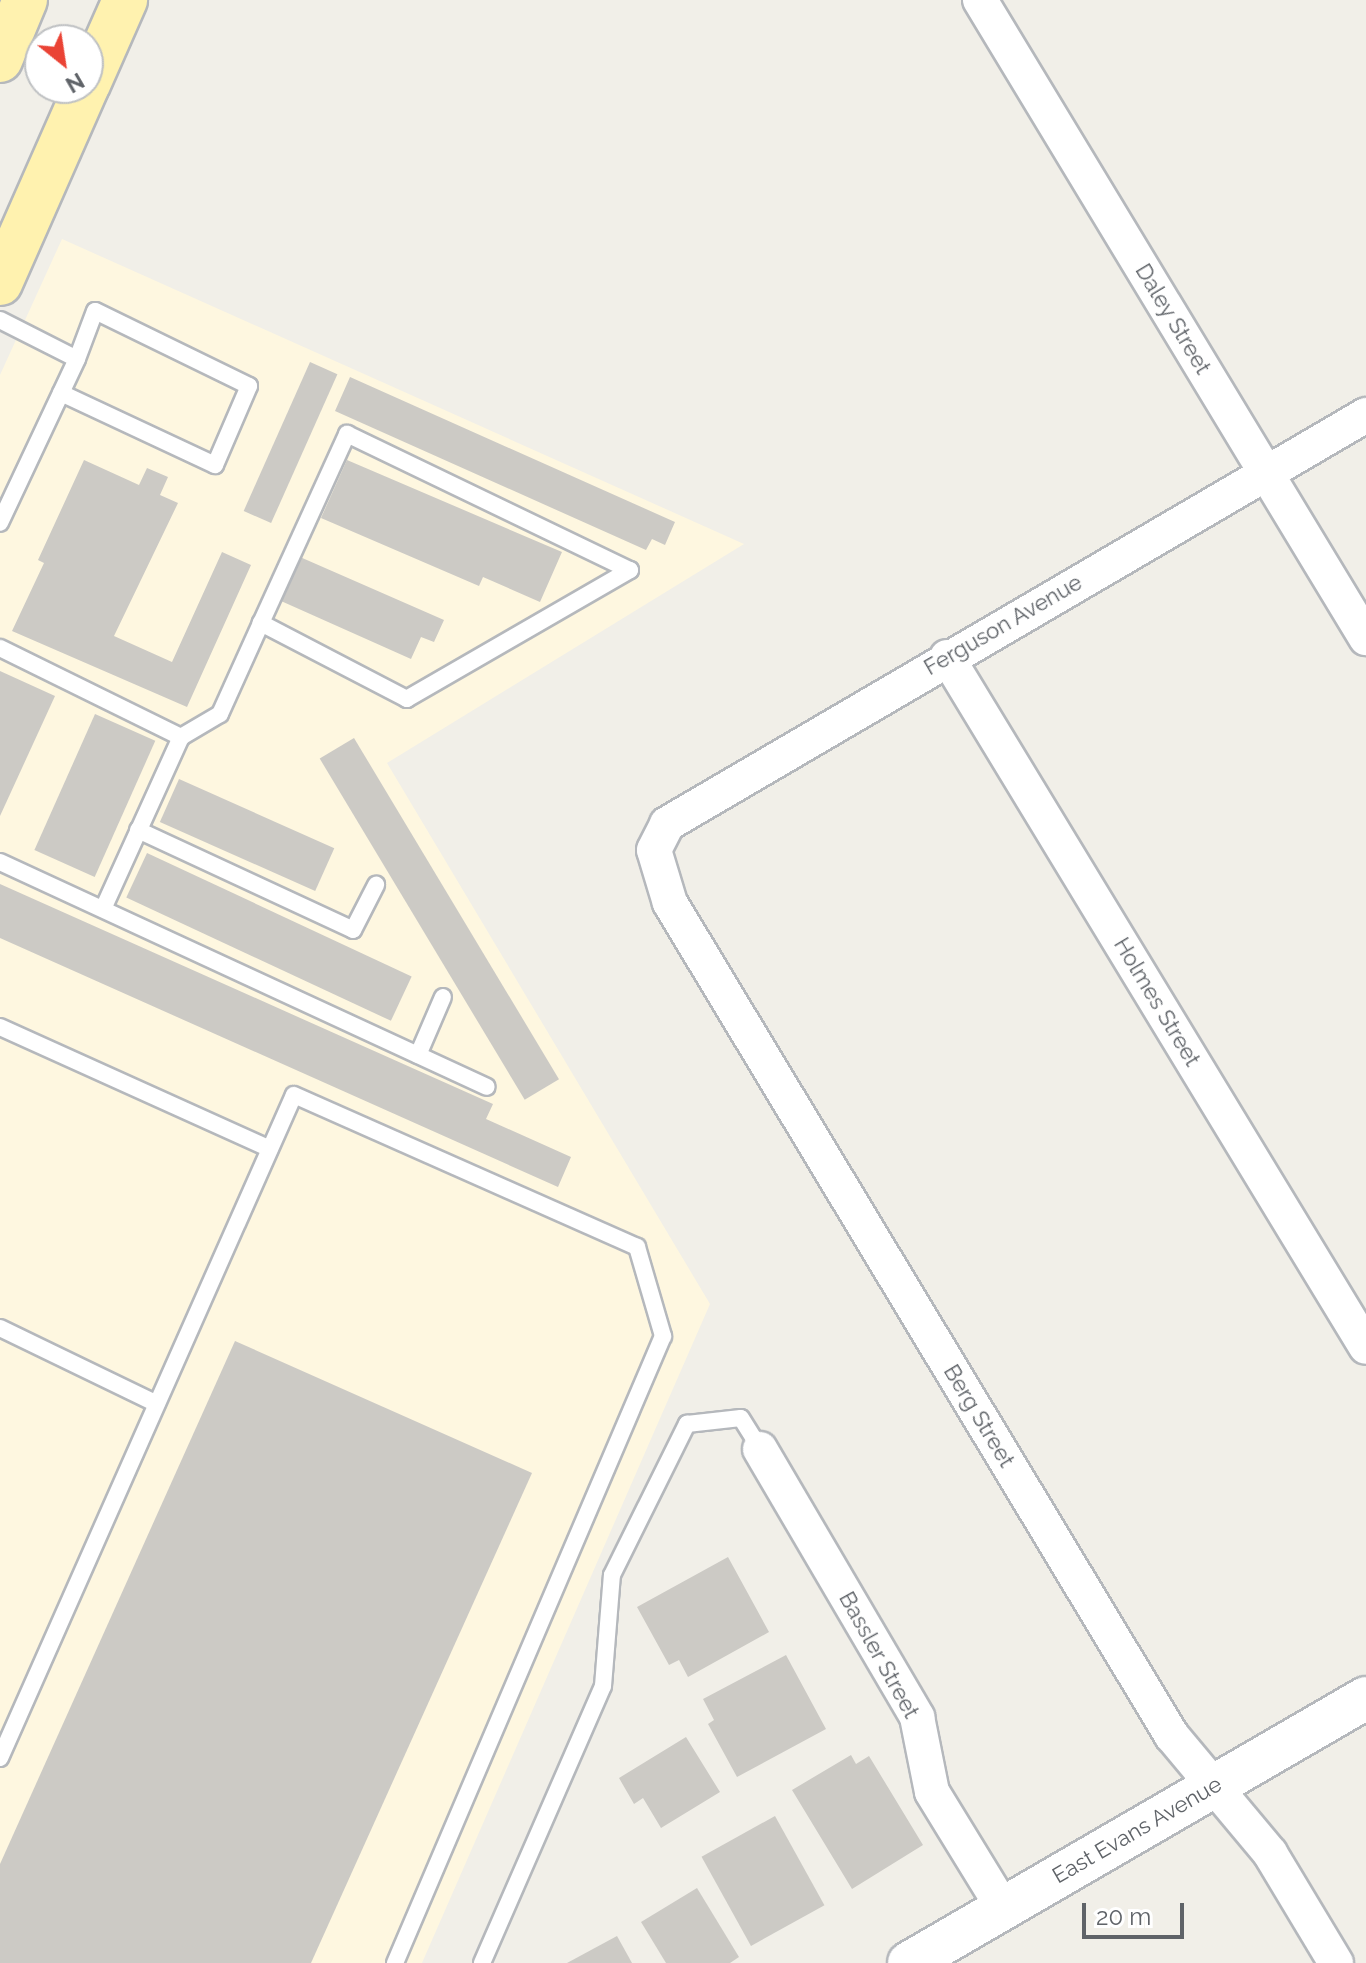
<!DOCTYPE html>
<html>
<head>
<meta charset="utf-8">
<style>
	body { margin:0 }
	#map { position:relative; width:1366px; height:1963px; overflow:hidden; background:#f1efe8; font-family:Raleway,sans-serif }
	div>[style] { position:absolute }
	.commercial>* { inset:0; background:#fef7e0 }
	.building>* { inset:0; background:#cccac5; transform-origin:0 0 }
	.roads { filter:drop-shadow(2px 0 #b5b8bc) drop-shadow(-2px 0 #b5b8bc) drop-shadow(0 2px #b5b8bc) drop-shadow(0 -2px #b5b8bc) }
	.service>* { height:16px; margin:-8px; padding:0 8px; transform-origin:8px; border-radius:8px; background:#fff }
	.minor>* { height:34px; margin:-17px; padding:0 17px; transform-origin:17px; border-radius:17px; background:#fff }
	.tertiary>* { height:42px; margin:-21px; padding:0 21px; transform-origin:21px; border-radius:21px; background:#fff }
	.primary>* { height:44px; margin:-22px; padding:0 22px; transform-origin:22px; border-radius:22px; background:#fff2af }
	span { translate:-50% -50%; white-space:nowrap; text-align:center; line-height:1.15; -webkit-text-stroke:8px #fff; paint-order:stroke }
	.street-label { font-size:22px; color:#5f6368 }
	.north { position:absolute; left:24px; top:24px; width:80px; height:80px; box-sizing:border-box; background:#fff; border:2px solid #bfc1c3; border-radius:50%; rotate:150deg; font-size:22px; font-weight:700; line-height:32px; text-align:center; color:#5f6368 }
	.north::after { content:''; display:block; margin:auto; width:28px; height:36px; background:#ea4335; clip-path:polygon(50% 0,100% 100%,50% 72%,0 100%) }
	.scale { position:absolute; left:1082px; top:1903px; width:102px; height:36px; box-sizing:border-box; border:4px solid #5f6368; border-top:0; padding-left:10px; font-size:24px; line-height:28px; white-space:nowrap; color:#5f6368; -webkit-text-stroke:6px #fff; paint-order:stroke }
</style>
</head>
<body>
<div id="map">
	<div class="commercial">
		<i style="clip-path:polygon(62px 239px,744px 544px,387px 763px,710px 1304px,422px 1963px,0 1963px,0 375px)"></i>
	</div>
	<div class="building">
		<i style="left:310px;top:362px;width:30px;height:163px;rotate:24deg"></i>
		<i style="clip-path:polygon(350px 377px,675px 522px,665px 545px,652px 539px,646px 550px,335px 411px)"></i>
		<i style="clip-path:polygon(84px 460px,139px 485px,147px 468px,168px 477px,160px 495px,178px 503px,114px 636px,172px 662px,222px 552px,251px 565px,187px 707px,12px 631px,44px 563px,38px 560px)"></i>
		<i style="clip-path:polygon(347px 460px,562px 552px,540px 602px,483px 577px,479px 586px,321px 518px)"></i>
		<i style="clip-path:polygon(300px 557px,444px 620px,434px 642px,421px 637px,411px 659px,281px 601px)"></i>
		<i style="clip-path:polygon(0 671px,55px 696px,0 816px)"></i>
		<i style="left:95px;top:714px;width:66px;height:149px;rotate:24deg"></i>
		<i style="left:354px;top:738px;width:398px;height:40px;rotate:59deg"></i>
		<i style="left:179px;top:779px;width:170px;height:47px;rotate:24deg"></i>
		<i style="left:147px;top:853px;width:292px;height:49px;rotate:25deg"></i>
		<i style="clip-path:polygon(0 884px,493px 1104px,486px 1119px,571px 1157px,558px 1187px,0 938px)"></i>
		<i style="clip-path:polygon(235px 1341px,532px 1473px,311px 1963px,0 1963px,0 1864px)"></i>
		<i style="clip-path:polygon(728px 1557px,769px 1632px,688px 1677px,679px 1660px,669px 1665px,637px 1607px)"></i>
		<i style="clip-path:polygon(786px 1655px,826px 1729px,737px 1777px,708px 1724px,714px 1720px,703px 1699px)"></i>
		<i style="clip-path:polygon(686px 1737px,720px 1792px,661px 1828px,643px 1798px,634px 1804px,619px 1778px)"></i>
		<i style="clip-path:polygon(851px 1755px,856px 1764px,869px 1756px,923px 1845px,852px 1889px,792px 1790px)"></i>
		<i style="left:775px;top:1816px;width:102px;height:84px;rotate:61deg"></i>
		<i style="clip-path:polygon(697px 1888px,739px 1957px,730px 1963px,666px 1963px,641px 1922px)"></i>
		<i style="clip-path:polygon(617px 1936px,632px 1963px,567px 1963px)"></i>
	</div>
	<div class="roads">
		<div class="service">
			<i style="left:0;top:320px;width:86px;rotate:26.9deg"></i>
			<i style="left:77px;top:359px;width:181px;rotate:115.2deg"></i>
			<i style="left:61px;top:393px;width:170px;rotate:25.1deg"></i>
			<i style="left:215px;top:465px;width:86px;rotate:-66.7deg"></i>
			<i style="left:249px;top:386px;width:171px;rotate:-154deg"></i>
			<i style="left:95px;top:311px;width:51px;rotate:110.6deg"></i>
			<i style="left:0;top:648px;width:202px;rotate:26.2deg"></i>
			<i style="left:138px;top:830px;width:237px;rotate:24.9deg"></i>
			<i style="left:353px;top:930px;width:51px;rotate:-62.9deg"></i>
			<i style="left:0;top:862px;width:536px;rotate:24.8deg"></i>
			<i style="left:103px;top:909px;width:189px;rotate:-65.6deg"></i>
			<i style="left:181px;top:737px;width:45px;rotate:-30.5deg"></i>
			<i style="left:220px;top:714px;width:100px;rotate:-65.7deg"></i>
			<i style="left:261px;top:623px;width:208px;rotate:-65.5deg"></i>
			<i style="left:347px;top:434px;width:314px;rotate:25.7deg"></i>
			<i style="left:630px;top:570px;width:258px;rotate:150deg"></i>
			<i style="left:407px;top:699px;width:165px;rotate:-152.5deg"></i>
			<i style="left:0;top:1027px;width:296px;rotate:24.3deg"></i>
			<i style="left:418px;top:1055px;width:63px;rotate:-66.7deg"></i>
			<i style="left:0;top:1328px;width:174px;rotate:25.8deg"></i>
			<i style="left:0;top:1758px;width:725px;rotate:-66.09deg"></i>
			<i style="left:294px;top:1095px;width:375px;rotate:23.9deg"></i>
			<i style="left:637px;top:1247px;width:93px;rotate:73.7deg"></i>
			<i style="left:663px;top:1336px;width:682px;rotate:113.14deg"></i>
			<i style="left:482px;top:1963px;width:302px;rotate:-66.4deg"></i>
			<i style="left:603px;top:1686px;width:111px;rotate:-85.4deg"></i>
			<i style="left:612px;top:1575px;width:169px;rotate:-63.6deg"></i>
			<i style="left:687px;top:1424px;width:54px;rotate:-6.3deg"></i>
			<i style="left:741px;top:1418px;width:36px;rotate:58deg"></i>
		</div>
		<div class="minor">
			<i style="left:980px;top:0;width:746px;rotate:58.83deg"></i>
			<i style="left:947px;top:657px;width:807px;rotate:58.73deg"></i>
			<i style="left:760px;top:1449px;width:311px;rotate:59.6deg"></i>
			<i style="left:917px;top:1717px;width:76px;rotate:78.7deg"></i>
			<i style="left:932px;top:1792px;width:136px;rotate:58.5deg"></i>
			<i style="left:1336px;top:1963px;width:128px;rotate:-121deg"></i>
			<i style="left:1270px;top:1853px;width:153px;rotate:-129.9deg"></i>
			<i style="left:1172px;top:1736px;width:973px;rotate:-121.07deg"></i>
			<i style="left:670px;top:903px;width:55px;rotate:-106.8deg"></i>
			<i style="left:654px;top:850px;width:29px;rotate:-63deg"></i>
			<i style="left:667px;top:824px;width:810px;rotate:-30.33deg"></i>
		</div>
		<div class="tertiary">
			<i style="left:909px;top:1963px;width:528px;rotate:-30.11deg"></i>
		</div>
		<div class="primary">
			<i style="left:0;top:60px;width:65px;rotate:-67.4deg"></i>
			<i style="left:88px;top:84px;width:92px;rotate:-66.2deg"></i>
			<i style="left:0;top:283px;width:213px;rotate:-66.2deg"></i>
		</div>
	</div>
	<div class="street-label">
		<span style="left:1173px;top:319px;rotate:59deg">Daley Street</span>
		<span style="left:1003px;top:625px;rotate:-30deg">Ferguson Avenue</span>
		<span style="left:1157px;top:1002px;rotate:59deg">Holmes Street</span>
		<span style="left:979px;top:1416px;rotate:59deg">Berg Street</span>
		<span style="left:879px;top:1655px;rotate:61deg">Bassler Street</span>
		<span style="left:1137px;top:1830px;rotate:-30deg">East Evans Avenue</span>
	</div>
	<div class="north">N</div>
	<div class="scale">20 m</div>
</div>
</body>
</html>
